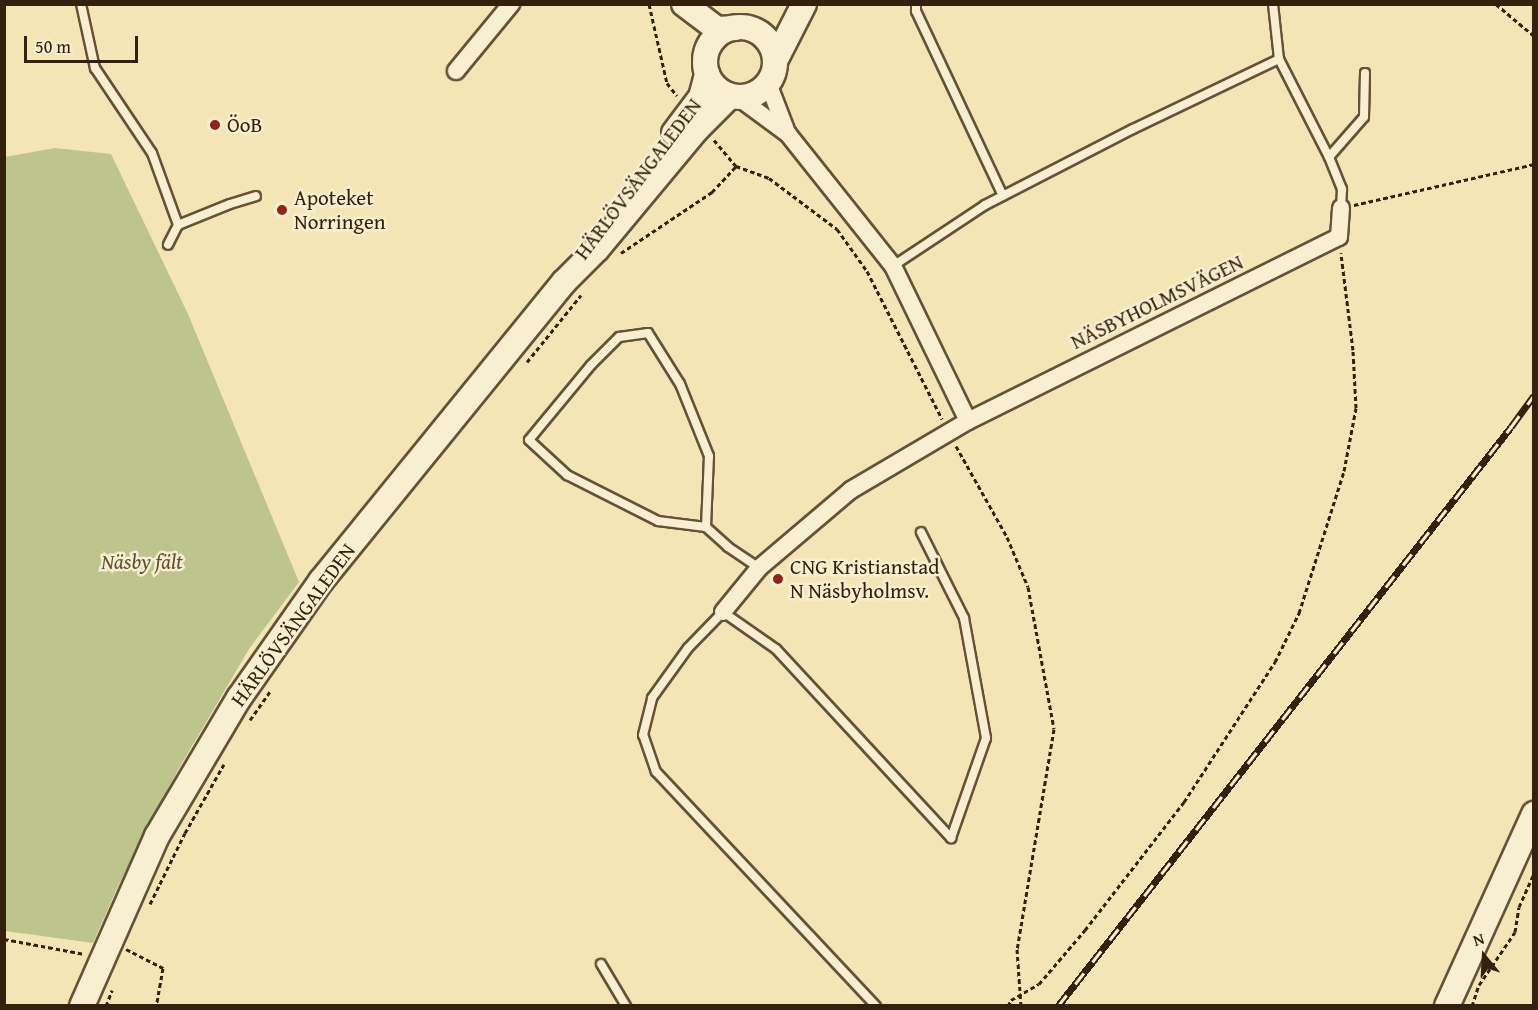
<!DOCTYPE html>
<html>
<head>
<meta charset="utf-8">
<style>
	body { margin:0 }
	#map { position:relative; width:1538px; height:1010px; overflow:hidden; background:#f4e5b7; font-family:"Gentium Book Plus",serif }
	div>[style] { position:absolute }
	.green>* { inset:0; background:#bec48d }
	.path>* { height:3px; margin-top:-1.5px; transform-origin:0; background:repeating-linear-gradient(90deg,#34210d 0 4.5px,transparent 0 7.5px) }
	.roads { filter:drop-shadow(2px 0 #645238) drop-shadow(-2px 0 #645238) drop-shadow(0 2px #645238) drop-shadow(0 -2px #645238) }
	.lane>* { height:8px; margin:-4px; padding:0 4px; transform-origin:4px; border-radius:4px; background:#f8eed0 }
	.street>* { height:16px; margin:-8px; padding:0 8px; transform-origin:8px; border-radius:8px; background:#f8eed0 }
	.secondary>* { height:24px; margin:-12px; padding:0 12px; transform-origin:12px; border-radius:12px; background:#f8eed0 }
	.secondary>.ring { margin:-12px; padding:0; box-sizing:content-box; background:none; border:24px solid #f8eed0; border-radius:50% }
	.rail>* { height:7px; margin-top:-3.5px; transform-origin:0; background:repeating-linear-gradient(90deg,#f8eed0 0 14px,#34210d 0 28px); box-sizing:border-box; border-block:2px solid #34210d }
	.path-bridge>* { height:3px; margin-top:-1.5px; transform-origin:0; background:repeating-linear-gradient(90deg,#34210d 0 4.5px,transparent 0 7.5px) }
	.dots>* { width:16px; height:16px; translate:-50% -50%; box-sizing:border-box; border:3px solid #f8eed0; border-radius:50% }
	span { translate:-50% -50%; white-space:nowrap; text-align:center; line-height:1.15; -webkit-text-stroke:5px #f8eed0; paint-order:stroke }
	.poi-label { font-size:21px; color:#34210d }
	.left { translate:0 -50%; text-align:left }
	.street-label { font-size:21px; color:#34210d }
	.park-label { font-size:21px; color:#5d5233; font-style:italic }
	.frame { position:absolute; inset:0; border:6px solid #34210d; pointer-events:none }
	.north { position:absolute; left:1454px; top:926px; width:60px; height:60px; -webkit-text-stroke:4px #f8eed0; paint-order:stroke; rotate:342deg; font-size:16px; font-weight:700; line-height:24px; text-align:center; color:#34210d }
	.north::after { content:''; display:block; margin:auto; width:21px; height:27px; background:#34210d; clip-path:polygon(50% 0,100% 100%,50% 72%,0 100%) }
	.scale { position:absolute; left:24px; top:36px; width:114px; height:27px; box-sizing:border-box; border:3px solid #34210d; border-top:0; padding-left:8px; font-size:18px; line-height:21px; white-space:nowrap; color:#34210d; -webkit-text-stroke:4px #f8eed0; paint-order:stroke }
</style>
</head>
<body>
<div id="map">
	<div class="green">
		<i style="clip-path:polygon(55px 148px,111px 154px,188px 314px,299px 582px,249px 649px,178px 770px,119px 884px,93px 943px,5px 931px,5px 157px)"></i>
	</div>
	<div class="path">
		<i style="left:649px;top:4px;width:81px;rotate:77.2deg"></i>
		<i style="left:667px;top:83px;width:16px;rotate:52deg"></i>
		<i style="left:1496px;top:4px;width:50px;rotate:40.1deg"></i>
		<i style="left:714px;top:140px;width:34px;rotate:50deg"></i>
		<i style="left:736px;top:166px;width:35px;rotate:20deg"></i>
		<i style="left:769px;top:178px;width:85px;rotate:36.9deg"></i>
		<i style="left:837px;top:229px;width:52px;rotate:54.5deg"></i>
		<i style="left:867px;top:271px;width:166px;rotate:63.1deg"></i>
		<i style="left:1354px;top:205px;width:185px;rotate:-12.8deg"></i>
		<i style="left:621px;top:253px;width:110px;rotate:-33.8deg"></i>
		<i style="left:712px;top:192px;width:35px;rotate:-47deg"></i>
		<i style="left:527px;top:362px;width:86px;rotate:-51.1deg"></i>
		<i style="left:956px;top:446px;width:104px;rotate:60.7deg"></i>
		<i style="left:1007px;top:537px;width:54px;rotate:67.2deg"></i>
		<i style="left:1028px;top:587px;width:144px;rotate:79.6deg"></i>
		<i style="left:1054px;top:729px;width:223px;rotate:99.5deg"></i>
		<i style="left:250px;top:720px;width:35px;rotate:-55deg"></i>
		<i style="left:150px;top:904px;width:79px;rotate:-63.8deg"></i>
		<i style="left:185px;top:833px;width:79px;rotate:-60.5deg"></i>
		<i style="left:4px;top:939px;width:82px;rotate:10.5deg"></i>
		<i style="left:126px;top:949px;width:42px;rotate:27.2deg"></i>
		<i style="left:163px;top:968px;width:39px;rotate:100deg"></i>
		<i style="left:106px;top:1006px;width:17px;rotate:-69deg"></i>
		<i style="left:1008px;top:1006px;width:7px;rotate:-63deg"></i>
		<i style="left:1011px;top:1000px;width:32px;rotate:-30deg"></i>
		<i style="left:1039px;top:984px;width:71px;rotate:-49.6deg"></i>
		<i style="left:1085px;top:930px;width:162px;rotate:-52.3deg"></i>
		<i style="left:1184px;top:802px;width:167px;rotate:-57deg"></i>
		<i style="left:1275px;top:662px;width:55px;rotate:-63.9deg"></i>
		<i style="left:1299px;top:613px;width:149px;rotate:-72.4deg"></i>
		<i style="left:1344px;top:471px;width:64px;rotate:-79.2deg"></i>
		<i style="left:1356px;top:408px;width:58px;rotate:-93deg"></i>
		<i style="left:1353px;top:350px;width:98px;rotate:-97.1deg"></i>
		<i style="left:1472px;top:1006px;width:22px;rotate:-72deg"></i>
		<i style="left:1479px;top:985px;width:64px;rotate:-55.8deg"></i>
		<i style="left:1515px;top:932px;width:25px;rotate:-81deg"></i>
		<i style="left:1519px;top:907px;width:36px;rotate:-66deg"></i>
	</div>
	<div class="roads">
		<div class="lane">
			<i style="left:81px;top:4px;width:66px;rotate:77.7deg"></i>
			<i style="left:95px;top:68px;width:102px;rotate:56.2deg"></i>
			<i style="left:152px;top:153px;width:77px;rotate:70.1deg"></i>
			<i style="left:178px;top:225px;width:22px;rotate:117deg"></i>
			<i style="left:916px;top:4px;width:7px;rotate:90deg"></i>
			<i style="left:916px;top:11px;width:204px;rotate:64.8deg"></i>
			<i style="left:1273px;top:4px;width:55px;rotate:83.8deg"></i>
			<i style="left:1329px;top:157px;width:53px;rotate:-48.8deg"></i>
			<i style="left:1364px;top:117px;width:44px;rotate:-88.7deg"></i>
			<i style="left:178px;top:225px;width:56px;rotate:-22deg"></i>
			<i style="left:230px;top:204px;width:27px;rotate:-17deg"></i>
			<i style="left:893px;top:266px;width:110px;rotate:-33.5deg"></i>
			<i style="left:985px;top:205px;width:166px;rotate:-27.2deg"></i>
			<i style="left:1133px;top:129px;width:162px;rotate:-25.6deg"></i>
			<i style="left:1279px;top:59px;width:110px;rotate:63deg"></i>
			<i style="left:1329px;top:157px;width:35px;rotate:68deg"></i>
			<i style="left:1342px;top:189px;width:19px;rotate:93deg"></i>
			<i style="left:706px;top:527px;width:71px;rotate:-87.6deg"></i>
			<i style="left:709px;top:456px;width:78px;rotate:-111.9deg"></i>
			<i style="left:680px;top:384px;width:60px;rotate:-122.1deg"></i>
			<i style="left:648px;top:333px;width:29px;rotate:172deg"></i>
			<i style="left:619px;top:337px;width:40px;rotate:135deg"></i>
			<i style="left:591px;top:365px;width:97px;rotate:129.6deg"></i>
			<i style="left:529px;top:440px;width:52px;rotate:42.6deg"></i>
			<i style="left:567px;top:475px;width:102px;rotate:26.8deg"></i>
			<i style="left:658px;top:521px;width:48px;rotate:7.1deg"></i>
			<i style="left:706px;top:527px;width:30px;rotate:42deg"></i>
			<i style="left:728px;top:547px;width:37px;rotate:34deg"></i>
			<i style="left:601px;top:964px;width:49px;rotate:59.2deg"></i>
			<i style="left:876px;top:1006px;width:321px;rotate:-133.2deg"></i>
			<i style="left:656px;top:772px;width:39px;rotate:-109deg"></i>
			<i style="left:643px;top:735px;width:38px;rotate:-76deg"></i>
			<i style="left:652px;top:698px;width:62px;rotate:-54.2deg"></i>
			<i style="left:688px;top:648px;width:50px;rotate:-45.8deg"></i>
			<i style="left:723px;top:612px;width:65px;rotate:34.9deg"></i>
			<i style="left:776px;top:649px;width:258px;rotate:47.2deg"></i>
			<i style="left:951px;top:838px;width:106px;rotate:-70.7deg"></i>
			<i style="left:986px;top:738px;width:122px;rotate:-100.4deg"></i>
			<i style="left:964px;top:618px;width:96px;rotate:-116.6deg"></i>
		</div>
		<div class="street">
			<i style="left:456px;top:71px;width:87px;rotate:-50.6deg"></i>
			<i style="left:768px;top:83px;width:50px;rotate:69deg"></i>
			<i style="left:968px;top:421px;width:414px;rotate:-26.4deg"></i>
			<i style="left:1339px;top:237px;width:29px;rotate:-86deg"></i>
			<i style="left:723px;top:612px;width:57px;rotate:-50.7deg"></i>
			<i style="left:759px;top:568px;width:121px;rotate:-40.3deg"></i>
			<i style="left:851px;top:490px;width:136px;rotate:-30.5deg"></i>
			<i style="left:968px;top:421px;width:172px;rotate:-115.8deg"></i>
			<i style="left:893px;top:266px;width:169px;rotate:-128.5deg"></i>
			<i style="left:788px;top:134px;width:61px;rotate:-143.7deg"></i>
		</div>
		<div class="secondary">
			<i style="left:684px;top:4px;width:41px;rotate:37.1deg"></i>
			<i style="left:717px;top:29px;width:19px;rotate:-3deg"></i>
			<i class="ring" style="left:705px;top:27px;width:46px;height:46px"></i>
			<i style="left:775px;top:61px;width:64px;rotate:-63deg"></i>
			<i style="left:674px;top:133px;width:45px;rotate:-53.1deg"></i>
			<i style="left:701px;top:97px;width:24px;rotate:-75deg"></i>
			<i style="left:82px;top:1006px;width:186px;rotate:-66.2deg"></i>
			<i style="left:157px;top:836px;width:161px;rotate:-59.3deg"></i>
			<i style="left:239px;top:698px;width:143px;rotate:-55deg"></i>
			<i style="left:321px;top:581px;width:385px;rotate:-50.9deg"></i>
			<i style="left:564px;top:282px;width:47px;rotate:-45deg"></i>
			<i style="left:597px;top:249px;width:156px;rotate:-50.2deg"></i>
			<i style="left:697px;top:129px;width:47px;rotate:-45deg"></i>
			<i style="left:1447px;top:1006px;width:211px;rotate:-65.6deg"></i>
		</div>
	</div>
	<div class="rail">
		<i style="left:1058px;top:1006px;width:735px;rotate:-51.96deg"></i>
		<i style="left:1511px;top:427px;width:39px;rotate:-54deg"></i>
	</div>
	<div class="path-bridge">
		<i style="left:1017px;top:949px;width:57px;rotate:86deg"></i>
	</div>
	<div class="dots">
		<i style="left:215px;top:125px;background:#8f2418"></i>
		<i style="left:282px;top:210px;background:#8f2418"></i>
		<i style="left:778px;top:579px;background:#8f2418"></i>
	</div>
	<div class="poi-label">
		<span class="left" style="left:227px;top:125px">ÖoB</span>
		<span class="left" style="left:294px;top:210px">Apoteket<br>Norringen</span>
		<span class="left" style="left:790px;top:579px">CNG Kristianstad<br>N Näsbyholmsv.</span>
	</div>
	<div class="street-label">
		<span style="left:638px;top:179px;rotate:-53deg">HÄRLÖVSÄNGALEDEN</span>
		<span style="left:1157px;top:302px;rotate:-26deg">NÄSBYHOLMSVÄGEN</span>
		<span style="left:293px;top:625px;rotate:-54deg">HÄRLÖVSÄNGALEDEN</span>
	</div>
	<div class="park-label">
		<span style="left:142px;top:562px">Näsby fält</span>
	</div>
	<div class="frame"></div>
	<div class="north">N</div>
	<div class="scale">50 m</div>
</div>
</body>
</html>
